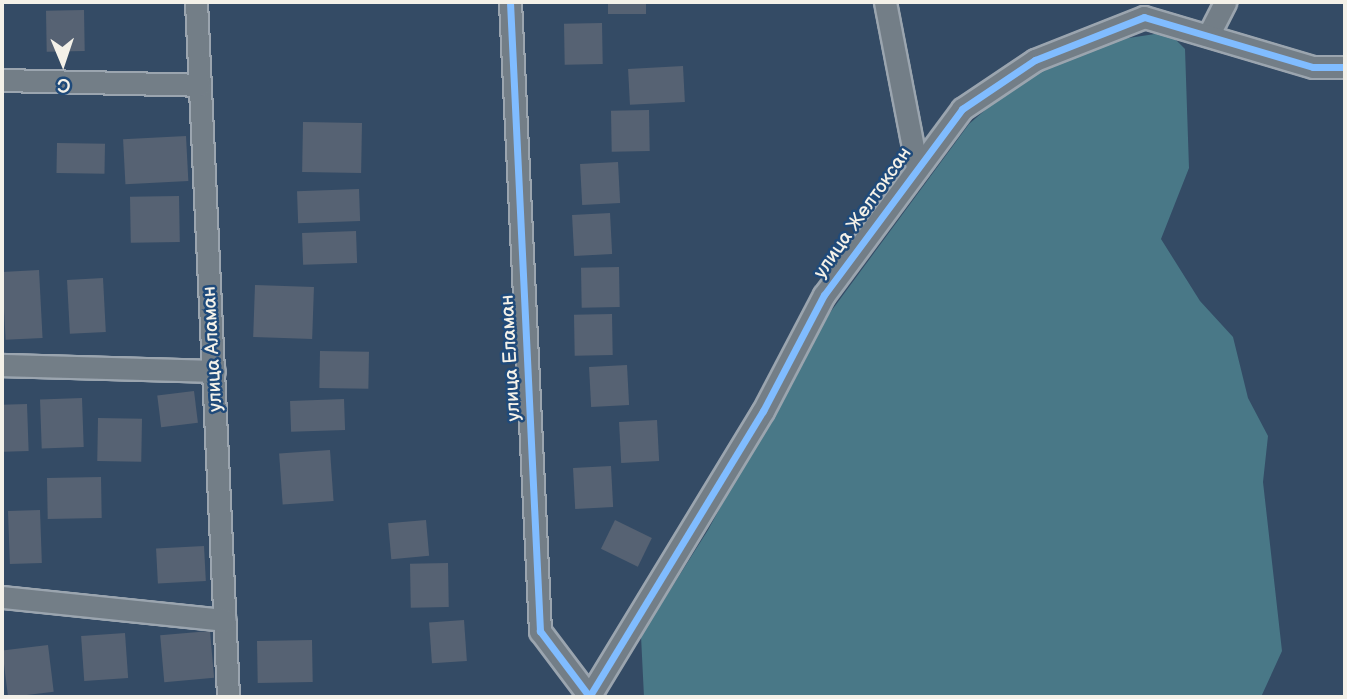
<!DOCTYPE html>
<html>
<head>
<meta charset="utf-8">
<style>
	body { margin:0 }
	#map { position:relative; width:1347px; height:699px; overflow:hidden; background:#344b65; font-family:"Balsamiq Sans",sans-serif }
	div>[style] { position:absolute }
	.green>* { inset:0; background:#497887 }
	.building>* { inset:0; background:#566273; transform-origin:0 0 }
	.roads { filter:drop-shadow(2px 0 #9ba5af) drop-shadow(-2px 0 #9ba5af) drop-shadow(0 2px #9ba5af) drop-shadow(0 -2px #9ba5af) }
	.minor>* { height:21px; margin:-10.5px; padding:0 10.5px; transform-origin:10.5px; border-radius:10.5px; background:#737e87 }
	.cycleway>* { height:7px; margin:-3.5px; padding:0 3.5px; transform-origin:3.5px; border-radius:3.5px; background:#80bcff }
	span { translate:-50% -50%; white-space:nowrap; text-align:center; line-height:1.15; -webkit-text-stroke:5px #1f4a7a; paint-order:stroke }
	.street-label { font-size:19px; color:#f4f1e8 }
	.frame { position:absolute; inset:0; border:4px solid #f4f1e8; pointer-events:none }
	.north { position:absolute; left:28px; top:28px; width:70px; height:70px; -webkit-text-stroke:5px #1f4a7a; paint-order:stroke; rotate:178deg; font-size:19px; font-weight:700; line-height:28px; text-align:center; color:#f4f1e8 }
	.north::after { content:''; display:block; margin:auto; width:24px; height:32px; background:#f4f1e8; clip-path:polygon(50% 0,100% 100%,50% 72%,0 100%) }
</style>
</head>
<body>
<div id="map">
	<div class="green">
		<i style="clip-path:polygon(1168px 32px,1185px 49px,1189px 168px,1161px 239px,1200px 301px,1233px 337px,1248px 398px,1268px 436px,1263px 482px,1282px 651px,1261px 697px,644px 697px,641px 636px,708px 530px,818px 329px,969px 124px,1027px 74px,1096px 43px)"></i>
	</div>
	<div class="building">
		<i style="left:608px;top:2px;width:38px;height:12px"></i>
		<i style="left:84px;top:10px;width:41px;height:38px;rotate:89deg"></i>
		<i style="left:602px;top:23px;width:41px;height:38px;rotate:89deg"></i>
		<i style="left:683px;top:66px;width:36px;height:55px;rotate:87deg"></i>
		<i style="left:649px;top:110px;width:41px;height:38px;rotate:89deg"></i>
		<i style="left:303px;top:122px;width:59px;height:50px;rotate:1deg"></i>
		<i style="left:186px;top:136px;width:45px;height:63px;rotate:87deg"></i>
		<i style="left:57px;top:143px;width:48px;height:30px;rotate:1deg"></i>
		<i style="left:618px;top:162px;width:41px;height:38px;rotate:87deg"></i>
		<i style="left:359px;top:189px;width:32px;height:62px;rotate:88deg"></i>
		<i style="left:179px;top:196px;width:46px;height:49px;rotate:89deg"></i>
		<i style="left:610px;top:213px;width:41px;height:38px;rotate:87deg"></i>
		<i style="left:356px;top:231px;width:32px;height:54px;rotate:88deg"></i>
		<i style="left:619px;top:267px;width:40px;height:38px;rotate:89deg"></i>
		<i style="left:39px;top:270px;width:68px;height:37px;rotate:87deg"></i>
		<i style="left:103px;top:278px;width:54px;height:36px;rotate:87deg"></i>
		<i style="left:255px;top:285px;width:59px;height:52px;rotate:2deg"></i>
		<i style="left:612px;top:314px;width:41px;height:38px;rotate:89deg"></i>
		<i style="left:320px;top:351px;width:49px;height:37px;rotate:1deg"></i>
		<i style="left:627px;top:365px;width:40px;height:38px;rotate:87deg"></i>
		<i style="left:194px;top:391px;width:32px;height:37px;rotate:83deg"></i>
		<i style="left:82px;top:398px;width:49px;height:42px;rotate:88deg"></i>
		<i style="left:344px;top:399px;width:31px;height:54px;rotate:88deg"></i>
		<i style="left:27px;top:404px;width:47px;height:25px;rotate:88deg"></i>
		<i style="left:98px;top:418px;width:44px;height:43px;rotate:1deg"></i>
		<i style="left:657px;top:420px;width:41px;height:38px;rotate:87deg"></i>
		<i style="left:330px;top:450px;width:51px;height:51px;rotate:86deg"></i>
		<i style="left:611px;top:466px;width:41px;height:38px;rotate:87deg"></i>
		<i style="left:101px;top:477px;width:41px;height:54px;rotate:89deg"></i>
		<i style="left:40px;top:510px;width:53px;height:32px;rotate:88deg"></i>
		<i style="left:426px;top:520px;width:36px;height:38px;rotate:85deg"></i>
		<i style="left:615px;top:520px;width:41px;height:32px;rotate:26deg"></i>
		<i style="left:204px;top:546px;width:35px;height:48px;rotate:87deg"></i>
		<i style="left:448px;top:563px;width:44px;height:38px;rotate:89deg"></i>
		<i style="left:464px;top:620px;width:41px;height:35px;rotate:86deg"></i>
		<i style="left:210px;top:631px;width:47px;height:50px;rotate:85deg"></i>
		<i style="left:125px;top:633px;width:45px;height:44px;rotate:86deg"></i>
		<i style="left:312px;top:640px;width:42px;height:55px;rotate:89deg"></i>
		<i style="left:48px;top:645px;width:47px;height:46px;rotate:83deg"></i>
	</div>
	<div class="roads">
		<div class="minor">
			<i style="left:196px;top:2px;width:696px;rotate:87.36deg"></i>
			<i style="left:510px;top:2px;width:630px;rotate:87.27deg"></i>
			<i style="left:540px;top:631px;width:81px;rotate:53deg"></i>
			<i style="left:885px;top:2px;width:164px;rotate:79.1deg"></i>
			<i style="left:1210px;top:32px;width:34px;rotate:-63deg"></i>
			<i style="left:2px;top:80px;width:198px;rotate:1.4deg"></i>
			<i style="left:2px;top:365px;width:212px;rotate:1.6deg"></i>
			<i style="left:2px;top:597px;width:224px;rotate:5.9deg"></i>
			<i style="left:589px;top:697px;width:335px;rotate:-58.7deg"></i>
			<i style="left:763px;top:411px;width:131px;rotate:-62.3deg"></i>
			<i style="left:824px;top:295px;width:232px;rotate:-53.4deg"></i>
			<i style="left:962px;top:109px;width:88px;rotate:-33.9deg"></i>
			<i style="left:1035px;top:60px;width:117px;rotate:-21.5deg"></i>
			<i style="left:1144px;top:17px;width:176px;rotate:16.5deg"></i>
			<i style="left:1313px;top:67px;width:32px"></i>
		</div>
	</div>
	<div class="cycleway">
		<i style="left:510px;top:2px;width:630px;rotate:87.27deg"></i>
		<i style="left:540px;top:631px;width:81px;rotate:53deg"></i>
		<i style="left:589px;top:697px;width:335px;rotate:-58.7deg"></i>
		<i style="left:763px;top:411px;width:131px;rotate:-62.3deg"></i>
		<i style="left:824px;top:295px;width:232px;rotate:-53.4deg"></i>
		<i style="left:962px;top:109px;width:88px;rotate:-33.9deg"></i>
		<i style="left:1035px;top:60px;width:117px;rotate:-21.5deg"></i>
		<i style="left:1144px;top:17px;width:176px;rotate:16.5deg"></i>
		<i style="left:1313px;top:67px;width:32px"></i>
	</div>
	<div class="street-label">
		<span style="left:863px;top:213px;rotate:-55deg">улица Желтоксан</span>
		<span style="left:213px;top:349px;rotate:-93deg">улица Аламан</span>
		<span style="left:511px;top:358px;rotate:-93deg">улица Еламан</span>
	</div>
	<div class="frame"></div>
	<div class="north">С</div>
</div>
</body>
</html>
